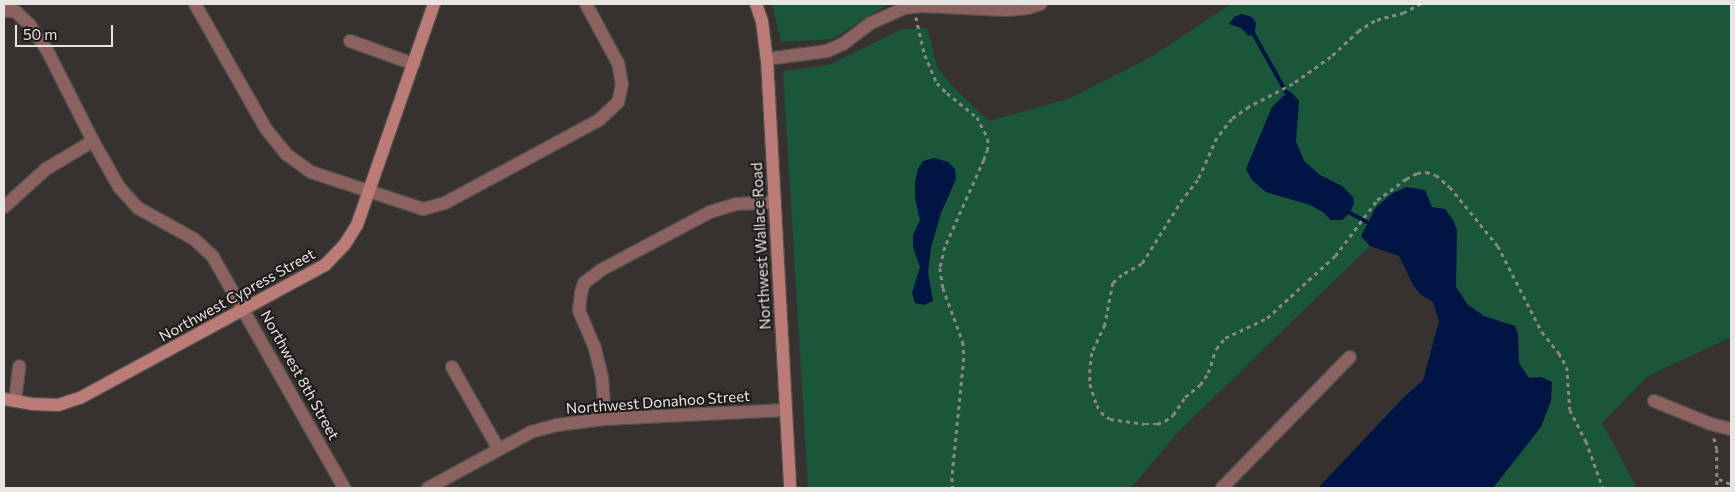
<!DOCTYPE html>
<html>
<head>
<meta charset="utf-8">
<style>
	body { margin:0 }
	#map { position:relative; width:1735px; height:492px; overflow:hidden; background:#37322f; font-family:Commissioner,sans-serif }
	div>[style] { position:absolute }
	.green>* { inset:0; background:#19563a }
	.water>* { inset:0; background:#001544 }
	.stream>* { height:4px; margin:-2px; padding:0 2px; transform-origin:2px; border-radius:2px; background:#001544 }
	.path>* { height:2.5px; margin-top:-1.25px; transform-origin:0; background:repeating-linear-gradient(90deg,#8b8784 0 4px,transparent 0 8px) }
	.roads { filter:drop-shadow(1px 0 #534f4c) drop-shadow(-1px 0 #534f4c) drop-shadow(0 1px #534f4c) drop-shadow(0 -1px #534f4c) }
	.street>* { height:12px; margin:-6px; padding:0 6px; transform-origin:6px; border-radius:6px; background:#8b625f }
	.secondary>* { height:12px; margin:-6px; padding:0 6px; transform-origin:6px; border-radius:6px; background:#bb7c77 }
	span { translate:-50% -50%; white-space:nowrap; text-align:center; line-height:1.15; -webkit-text-stroke:4px #1d1a19; paint-order:stroke }
	.street-label { font-size:15px; color:#e8e5e3 }
	.frame { position:absolute; inset:0; border:5px solid #e8e5e3; pointer-events:none }
	.scale { position:absolute; left:15px; top:25px; width:98px; height:22px; box-sizing:border-box; border:2px solid #e8e5e3; border-top:0; padding-left:6px; font-size:15px; line-height:18px; white-space:nowrap; color:#e8e5e3; -webkit-text-stroke:4px #1d1a19; paint-order:stroke }
</style>
</head>
<body>
<div id="map">
	<div class="green">
		<i style="clip-path:polygon(772px 4px,888px 4px,832px 39px,781px 42px)"></i>
		<i style="clip-path:polygon(1231px 4px,1731px 4px,1731px 337px,1648px 376px,1602px 423px,1637px 488px,1318px 488px,1404px 397px,1423px 380px,1439px 321px,1433px 302px,1421px 295px,1413px 285px,1399px 256px,1370px 246px,1180px 430px,1131px 488px,808px 488px,783px 71px,829px 65px,902px 29px,927px 28px,937px 67px,953px 87px,989px 121px,1068px 99px,1151px 57px)"></i>
	</div>
	<div class="water">
		<i style="clip-path:polygon(1242px 14px,1252px 17px,1256px 23px,1255px 32px,1249px 36px,1241px 28px,1229px 24px,1234px 17px)"></i>
		<i style="clip-path:polygon(1291px 92px,1299px 101px,1296px 141px,1304px 161px,1320px 175px,1342px 186px,1353px 197px,1354px 203px,1350px 213px,1342px 220px,1331px 220px,1323px 212px,1310px 205px,1266px 192px,1252px 180px,1246px 169px,1272px 107px,1283px 96px)"></i>
		<i style="clip-path:polygon(934px 158px,948px 162px,955px 169px,956px 179px,941px 213px,931px 248px,928px 272px,933px 301px,924px 305px,915px 303px,912px 293px,920px 267px,913px 247px,913px 235px,920px 220px,915px 198px,915px 183px,918px 169px,923px 161px)"></i>
		<i style="clip-path:polygon(1407px 187px,1425px 190px,1432px 207px,1445px 209px,1453px 220px,1457px 230px,1456px 287px,1468px 305px,1484px 316px,1515px 326px,1518px 334px,1519px 363px,1529px 378px,1541px 377px,1552px 382px,1551px 401px,1541px 427px,1493px 488px,1318px 488px,1404px 397px,1423px 380px,1439px 321px,1433px 302px,1421px 295px,1413px 285px,1399px 256px,1370px 246px,1361px 236px,1376px 207px,1393px 193px)"></i>
	</div>
	<div class="stream">
		<i style="left:1253px;top:33px;width:76px;rotate:60.7deg"></i>
		<i style="left:1290px;top:99px;width:6px;rotate:-99deg"></i>
		<i style="left:1350px;top:213px;width:19px;rotate:28deg"></i>
	</div>
	<div class="path">
		<i style="left:1421px;top:4px;width:19px;rotate:152deg"></i>
		<i style="left:1404px;top:13px;width:30px;rotate:165deg"></i>
		<i style="left:1375px;top:21px;width:19px;rotate:148deg"></i>
		<i style="left:1359px;top:31px;width:38px;rotate:137deg"></i>
		<i style="left:1331px;top:57px;width:47px;rotate:144.6deg"></i>
		<i style="left:1293px;top:84px;width:50px;rotate:152.4deg"></i>
		<i style="left:1249px;top:107px;width:21px;rotate:145deg"></i>
		<i style="left:1232px;top:119px;width:24px;rotate:128deg"></i>
		<i style="left:1217px;top:138px;width:46px;rotate:114.3deg"></i>
		<i style="left:1198px;top:180px;width:24px;rotate:128deg"></i>
		<i style="left:1183px;top:199px;width:77px;rotate:122.2deg"></i>
		<i style="left:1142px;top:264px;width:23px;rotate:151deg"></i>
		<i style="left:1122px;top:275px;width:12px;rotate:138deg"></i>
		<i style="left:1113px;top:283px;width:43px;rotate:100.8deg"></i>
		<i style="left:1105px;top:325px;width:31px;rotate:115deg"></i>
		<i style="left:1092px;top:353px;width:16px;rotate:97deg"></i>
		<i style="left:1090px;top:369px;width:15px;rotate:90deg"></i>
		<i style="left:1090px;top:384px;width:22px;rotate:72deg"></i>
		<i style="left:1097px;top:405px;width:8px;rotate:60deg"></i>
		<i style="left:1101px;top:412px;width:11px;rotate:38deg"></i>
		<i style="left:1110px;top:419px;width:35px;rotate:8deg"></i>
		<i style="left:1145px;top:424px;width:12px"></i>
		<i style="left:1157px;top:424px;width:9px;rotate:-21deg"></i>
		<i style="left:1165px;top:421px;width:10px;rotate:-37deg"></i>
		<i style="left:1173px;top:415px;width:22px;rotate:-56deg"></i>
		<i style="left:1185px;top:397px;width:19px;rotate:-39deg"></i>
		<i style="left:1200px;top:385px;width:14px;rotate:-56deg"></i>
		<i style="left:1208px;top:373px;width:25px;rotate:-72deg"></i>
		<i style="left:1216px;top:349px;width:14px;rotate:-51deg"></i>
		<i style="left:1225px;top:338px;width:47px;rotate:-25.5deg"></i>
		<i style="left:1267px;top:318px;width:92px;rotate:-42.4deg"></i>
		<i style="left:1335px;top:256px;width:70px;rotate:-53.1deg"></i>
		<i style="left:1377px;top:200px;width:36px;rotate:-36deg"></i>
		<i style="left:1406px;top:179px;width:13px;rotate:-29deg"></i>
		<i style="left:1417px;top:173px;width:9px;rotate:-6deg"></i>
		<i style="left:1426px;top:172px;width:10px;rotate:17deg"></i>
		<i style="left:1436px;top:175px;width:18px;rotate:41deg"></i>
		<i style="left:1450px;top:187px;width:76px;rotate:50.9deg"></i>
		<i style="left:1498px;top:246px;width:97px;rotate:62.9deg"></i>
		<i style="left:1542px;top:332px;width:27px;rotate:51deg"></i>
		<i style="left:1559px;top:353px;width:16px;rotate:60deg"></i>
		<i style="left:1567px;top:367px;width:43px;rotate:86deg"></i>
		<i style="left:1570px;top:410px;width:35px;rotate:63deg"></i>
		<i style="left:1586px;top:441px;width:50px;rotate:70.1deg"></i>
		<i style="left:916px;top:17px;width:39px;rotate:77deg"></i>
		<i style="left:925px;top:55px;width:30px;rotate:67deg"></i>
		<i style="left:937px;top:83px;width:14px;rotate:45deg"></i>
		<i style="left:947px;top:93px;width:38px;rotate:39deg"></i>
		<i style="left:977px;top:117px;width:25px;rotate:63deg"></i>
		<i style="left:988px;top:139px;width:10px;rotate:90deg"></i>
		<i style="left:988px;top:149px;width:12px;rotate:110deg"></i>
		<i style="left:984px;top:160px;width:95px;rotate:114.1deg"></i>
		<i style="left:945px;top:247px;width:22px;rotate:103deg"></i>
		<i style="left:940px;top:268px;width:20px;rotate:81deg"></i>
		<i style="left:943px;top:288px;width:58px;rotate:69.7deg"></i>
		<i style="left:963px;top:342px;width:16px;rotate:86deg"></i>
		<i style="left:964px;top:358px;width:121px;rotate:95.7deg"></i>
		<i style="left:952px;top:478px;width:10px;rotate:84deg"></i>
		<i style="left:1714px;top:438px;width:11px;rotate:75deg"></i>
		<i style="left:1717px;top:449px;width:39px;rotate:90deg"></i>
		<i style="left:1719px;top:479px;width:13px;rotate:23deg"></i>
	</div>
	<div class="roads">
		<div class="street">
			<i style="left:195px;top:4px;width:144px;rotate:60.4deg"></i>
			<i style="left:266px;top:129px;width:32px;rotate:51deg"></i>
			<i style="left:286px;top:154px;width:31px;rotate:36deg"></i>
			<i style="left:311px;top:172px;width:118px;rotate:18.3deg"></i>
			<i style="left:423px;top:209px;width:23px;rotate:-15deg"></i>
			<i style="left:445px;top:203px;width:175px;rotate:-28.3deg"></i>
			<i style="left:599px;top:120px;width:26px;rotate:-43deg"></i>
			<i style="left:618px;top:102px;width:17px;rotate:-77deg"></i>
			<i style="left:622px;top:85px;width:22px;rotate:-100deg"></i>
			<i style="left:618px;top:63px;width:67px;rotate:-118.5deg"></i>
			<i style="left:4px;top:11px;width:11px"></i>
			<i style="left:15px;top:11px;width:21px;rotate:43deg"></i>
			<i style="left:30px;top:25px;width:30px;rotate:56deg"></i>
			<i style="left:47px;top:50px;width:102px;rotate:63.2deg"></i>
			<i style="left:93px;top:141px;width:53px;rotate:60.5deg"></i>
			<i style="left:119px;top:187px;width:28px;rotate:48deg"></i>
			<i style="left:138px;top:208px;width:64px;rotate:29deg"></i>
			<i style="left:194px;top:239px;width:26px;rotate:43deg"></i>
			<i style="left:213px;top:257px;width:266px;rotate:60.4deg"></i>
			<i style="left:350px;top:41px;width:68px;rotate:19.8deg"></i>
			<i style="left:767px;top:59px;width:61px;rotate:-7.6deg"></i>
			<i style="left:827px;top:51px;width:17px;rotate:-24deg"></i>
			<i style="left:843px;top:44px;width:35px;rotate:-37deg"></i>
			<i style="left:871px;top:23px;width:36px;rotate:-24deg"></i>
			<i style="left:904px;top:8px;width:18px;rotate:-6deg"></i>
			<i style="left:922px;top:6px;width:84px;rotate:2.7deg"></i>
			<i style="left:1006px;top:10px;width:22px;rotate:-5deg"></i>
			<i style="left:1028px;top:8px;width:13px;rotate:-18deg"></i>
			<i style="left:4px;top:207px;width:57px;rotate:-42.1deg"></i>
			<i style="left:46px;top:169px;width:55px;rotate:-30.8deg"></i>
			<i style="left:452px;top:367px;width:93px;rotate:60.4deg"></i>
			<i style="left:15px;top:401px;width:35px;rotate:-83deg"></i>
			<i style="left:1654px;top:401px;width:61px;rotate:22deg"></i>
			<i style="left:1711px;top:424px;width:21px;rotate:14deg"></i>
			<i style="left:605px;top:419px;width:42px;rotate:-94.1deg"></i>
			<i style="left:602px;top:377px;width:32px;rotate:-104deg"></i>
			<i style="left:594px;top:346px;width:39px;rotate:-113deg"></i>
			<i style="left:579px;top:310px;width:17px;rotate:-83deg"></i>
			<i style="left:581px;top:293px;width:10px;rotate:-73deg"></i>
			<i style="left:584px;top:283px;width:21px;rotate:-37deg"></i>
			<i style="left:601px;top:270px;width:123px;rotate:-28deg"></i>
			<i style="left:710px;top:212px;width:28px;rotate:-17deg"></i>
			<i style="left:737px;top:204px;width:38px;rotate:-3deg"></i>
			<i style="left:428px;top:488px;width:117px;rotate:-28.5deg"></i>
			<i style="left:531px;top:432px;width:27px;rotate:-15deg"></i>
			<i style="left:557px;top:425px;width:48px;rotate:-7.1deg"></i>
			<i style="left:605px;top:419px;width:181px;rotate:-2.8deg"></i>
			<i style="left:1222px;top:488px;width:183px;rotate:-45.7deg"></i>
		</div>
		<div class="secondary">
			<i style="left:756px;top:4px;width:18px;rotate:71deg"></i>
			<i style="left:762px;top:21px;width:38px;rotate:83deg"></i>
			<i style="left:767px;top:59px;width:430px;rotate:86.9deg"></i>
			<i style="left:4px;top:399px;width:28px;rotate:10deg"></i>
			<i style="left:32px;top:404px;width:26px;rotate:2deg"></i>
			<i style="left:58px;top:405px;width:23px;rotate:-18deg"></i>
			<i style="left:80px;top:398px;width:279px;rotate:-28.5deg"></i>
			<i style="left:325px;top:265px;width:29px;rotate:-46deg"></i>
			<i style="left:345px;top:244px;width:22px;rotate:-58deg"></i>
			<i style="left:357px;top:225px;width:234px;rotate:-70.8deg"></i>
		</div>
	</div>
	<div class="street-label">
		<span style="left:761px;top:246px;rotate:-93deg">Northwest Wallace Road</span>
		<span style="left:237px;top:295px;rotate:-29deg">Northwest Cypress Street</span>
		<span style="left:300px;top:375px;rotate:61deg">Northwest 8th Street</span>
		<span style="left:658px;top:402px;rotate:-4deg">Northwest Donahoo Street</span>
	</div>
	<div class="frame"></div>
	<div class="scale">50 m</div>
</div>
</body>
</html>
